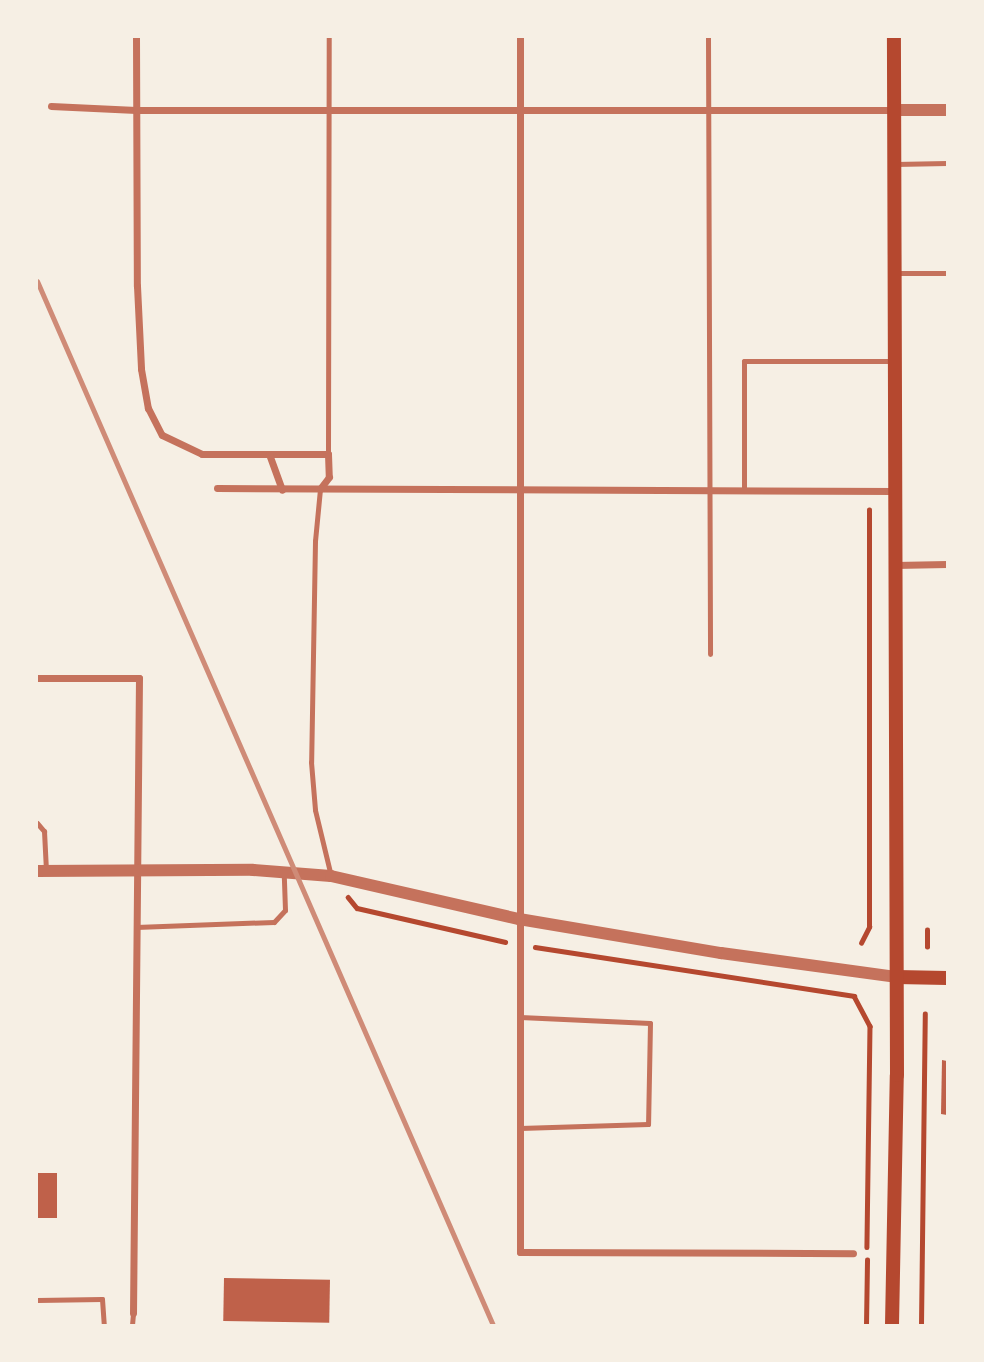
<!DOCTYPE html>
<html>
<head>
<meta charset="utf-8">
<style>
	body { margin:0 }
	#map { position:relative; width:984px; height:1362px; overflow:hidden; background:#f6efe4; font-family:"PT Sans Narrow",sans-serif }
	div>[style] { position:absolute }
	.building>* { inset:0; background:#bf614a; transform-origin:0 0 }
	.path>* { height:4.5px; margin:-2.25px; padding:0 2.25px; transform-origin:2.25px; border-radius:2.25px; background:#b5482f }
	.service>* { height:5px; margin:-2.5px; padding:0 2.5px; transform-origin:2.5px; border-radius:2.5px; background:#c5725c }
	.minor>* { height:7px; margin:-3.5px; padding:0 3.5px; transform-origin:3.5px; border-radius:3.5px; background:#c5725c }
	.tertiary>* { height:12px; margin:-6px; padding:0 6px; transform-origin:6px; border-radius:6px; background:#c5725c }
	.secondary>* { height:14px; margin:-7px; padding:0 7px; transform-origin:7px; border-radius:7px; background:#b5482f }
	.rail>* { height:5px; margin:-2.5px; padding:0 2.5px; transform-origin:2.5px; border-radius:2.5px; background:#cf8b77 }
	span { translate:-50% -50%; white-space:nowrap; text-align:center; line-height:1.15; -webkit-text-stroke:5px #f6efe4; paint-order:stroke }
	.frame { position:absolute; inset:0; border:38px solid #f6efe4; pointer-events:none }
</style>
</head>
<body>
<div id="map">
	<div class="building">
		<i style="clip-path:polygon(942px 1060px,947px 1061px,947px 1115px,941px 1114px)"></i>
		<i style="left:37px;top:1173px;width:20px;height:45px"></i>
		<i style="left:224px;top:1278px;width:106px;height:43px;rotate:1deg"></i>
	</div>
	<div class="path">
		<i style="left:348px;top:897px;width:14px;rotate:51deg"></i>
		<i style="left:357px;top:908px;width:152px;rotate:12.9deg"></i>
		<i style="left:861px;top:943px;width:18px;rotate:-63deg"></i>
		<i style="left:869px;top:927px;width:417px;rotate:-90deg"></i>
		<i style="left:535px;top:947px;width:323px;rotate:8.7deg"></i>
		<i style="left:854px;top:996px;width:34px;rotate:62deg"></i>
		<i style="left:870px;top:1026px;width:221px;rotate:90.8deg"></i>
		<i style="left:927px;top:947px;width:17px;rotate:-90deg"></i>
		<i style="left:866px;top:1325px;width:65px;rotate:-89.1deg"></i>
		<i style="left:921px;top:1325px;width:311px;rotate:-89.3deg"></i>
	</div>
	<div class="service">
		<i style="left:708px;top:37px;width:617px;rotate:89.81deg"></i>
		<i style="left:895px;top:164px;width:52px;rotate:-1.1deg"></i>
		<i style="left:895px;top:273px;width:52px"></i>
		<i style="left:328px;top:454px;width:417px;rotate:-89.9deg"></i>
		<i style="left:320px;top:489px;width:52px;rotate:95.5deg"></i>
		<i style="left:315px;top:541px;width:221px;rotate:91deg"></i>
		<i style="left:311px;top:762px;width:48px;rotate:85.2deg"></i>
		<i style="left:315px;top:810px;width:68px;rotate:76.4deg"></i>
		<i style="left:744px;top:490px;width:129px;rotate:-90deg"></i>
		<i style="left:744px;top:361px;width:151px"></i>
		<i style="left:37px;top:823px;width:11px;rotate:49deg"></i>
		<i style="left:44px;top:831px;width:40px;rotate:87.1deg"></i>
		<i style="left:136px;top:927px;width:138px;rotate:-2.1deg"></i>
		<i style="left:274px;top:922px;width:16px;rotate:-47deg"></i>
		<i style="left:285px;top:910px;width:38px;rotate:-92deg"></i>
		<i style="left:520px;top:1017px;width:130px;rotate:2.6deg"></i>
		<i style="left:650px;top:1023px;width:101px;rotate:91.1deg"></i>
		<i style="left:648px;top:1124px;width:128px;rotate:178.2deg"></i>
		<i style="left:37px;top:1300px;width:65px;rotate:-0.9deg"></i>
		<i style="left:102px;top:1299px;width:26px;rotate:86deg"></i>
		<i style="left:132px;top:1325px;width:12px;rotate:-85deg"></i>
	</div>
	<div class="minor">
		<i style="left:136px;top:37px;width:249px;rotate:89.8deg"></i>
		<i style="left:137px;top:286px;width:83px;rotate:87.2deg"></i>
		<i style="left:141px;top:369px;width:40px;rotate:80deg"></i>
		<i style="left:148px;top:408px;width:30px;rotate:63deg"></i>
		<i style="left:162px;top:435px;width:44px;rotate:25.4deg"></i>
		<i style="left:202px;top:454px;width:126px"></i>
		<i style="left:328px;top:454px;width:23px;rotate:88deg"></i>
		<i style="left:329px;top:477px;width:15px;rotate:127deg"></i>
		<i style="left:520px;top:37px;width:1215px;rotate:90deg"></i>
		<i style="left:520px;top:1252px;width:333px;rotate:0.2deg"></i>
		<i style="left:51px;top:106px;width:85px;rotate:2.7deg"></i>
		<i style="left:136px;top:110px;width:759px"></i>
		<i style="left:269px;top:454px;width:38px;rotate:70deg"></i>
		<i style="left:217px;top:488px;width:677px;rotate:0.25deg"></i>
		<i style="left:895px;top:565px;width:52px;rotate:-1.1deg"></i>
		<i style="left:37px;top:678px;width:102px"></i>
		<i style="left:139px;top:678px;width:635px;rotate:90.54deg"></i>
	</div>
	<div class="tertiary">
		<i style="left:896px;top:110px;width:51px"></i>
		<i style="left:37px;top:871px;width:216px;rotate:-0.3deg"></i>
		<i style="left:253px;top:870px;width:78px;rotate:4.4deg"></i>
		<i style="left:331px;top:876px;width:193px;rotate:12.9deg"></i>
		<i style="left:519px;top:919px;width:205px;rotate:9.6deg"></i>
		<i style="left:721px;top:953px;width:178px;rotate:7.8deg"></i>
	</div>
	<div class="secondary">
		<i style="left:897px;top:977px;width:50px;rotate:1.1deg"></i>
		<i style="left:892px;top:1325px;width:250px;rotate:-88.9deg"></i>
		<i style="left:897px;top:1075px;width:1038px;rotate:-90.17deg"></i>
	</div>
	<div class="rail">
		<i style="left:37px;top:281px;width:1139px;rotate:66.41deg"></i>
	</div>
	<div class="frame"></div>
</div>
</body>
</html>
